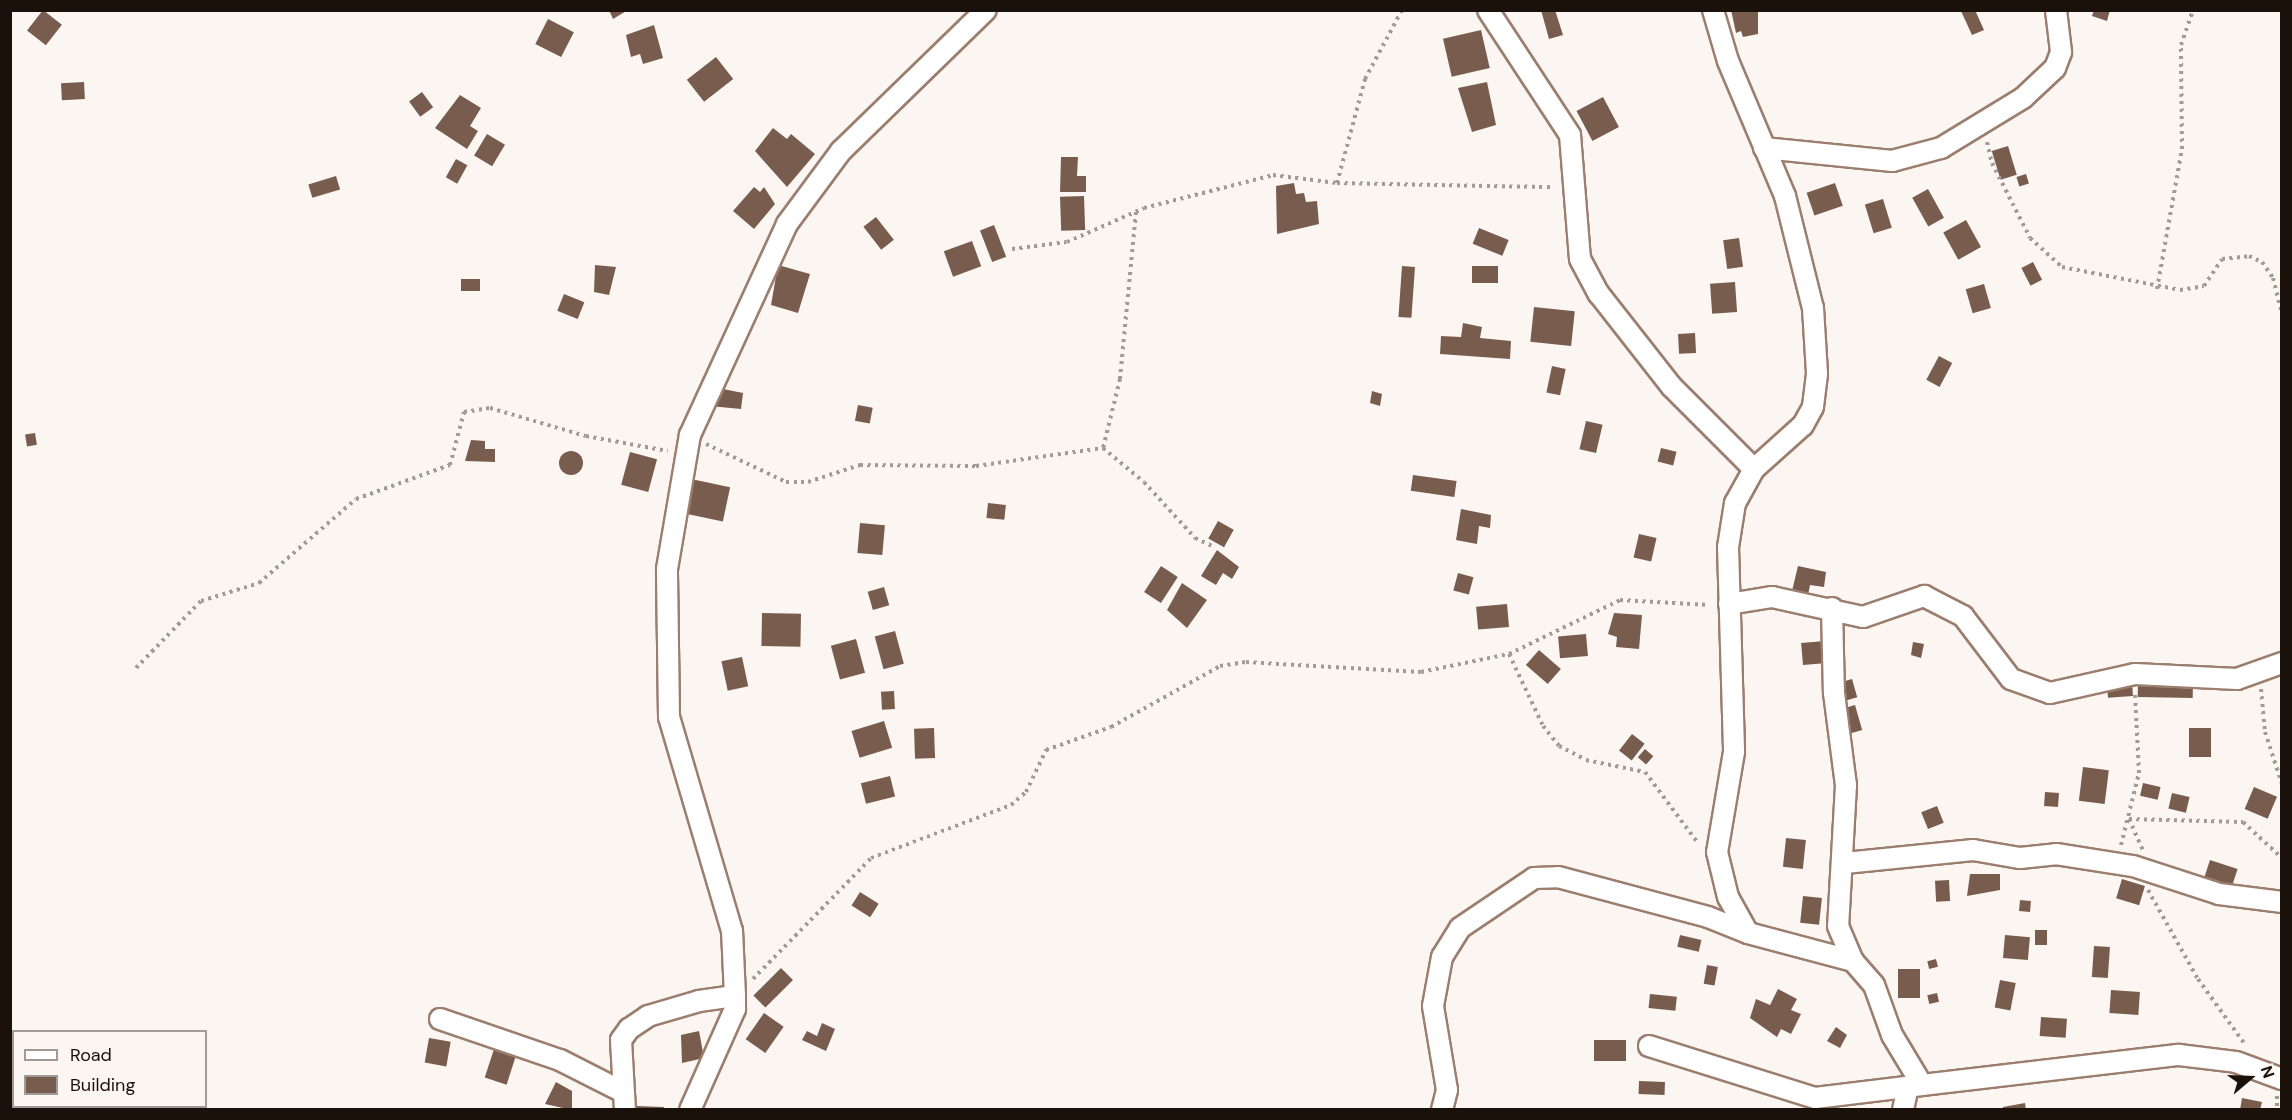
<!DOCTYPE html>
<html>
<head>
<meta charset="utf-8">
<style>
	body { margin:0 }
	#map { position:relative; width:2292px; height:1120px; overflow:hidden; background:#fcf6f2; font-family:"DM Sans",sans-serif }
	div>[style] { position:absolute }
	.building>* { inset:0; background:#785d4e; transform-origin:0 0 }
	.round { border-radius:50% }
	.path>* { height:4px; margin-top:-2px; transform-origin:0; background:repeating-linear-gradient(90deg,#a29a95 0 3px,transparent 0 7.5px) }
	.roads { filter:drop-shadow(2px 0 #9b7e6e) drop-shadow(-2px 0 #9b7e6e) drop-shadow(0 2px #9b7e6e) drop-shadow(0 -2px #9b7e6e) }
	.street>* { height:20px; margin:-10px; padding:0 10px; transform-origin:10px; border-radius:10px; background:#fff }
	span { translate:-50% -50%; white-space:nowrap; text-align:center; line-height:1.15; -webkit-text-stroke:4.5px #fcf6f2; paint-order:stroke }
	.frame { position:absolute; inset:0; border:12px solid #1b110b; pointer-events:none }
	.legend { position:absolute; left:12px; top:1030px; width:195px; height:78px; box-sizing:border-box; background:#fcf6f2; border:2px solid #a29a96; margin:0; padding:8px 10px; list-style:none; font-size:18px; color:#1b110b }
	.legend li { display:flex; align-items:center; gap:12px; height:30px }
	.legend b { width:30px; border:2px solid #a29a96 }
	.north { position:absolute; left:2220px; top:1048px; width:60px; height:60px; -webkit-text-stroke:4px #fcf6f2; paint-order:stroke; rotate:71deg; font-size:16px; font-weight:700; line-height:24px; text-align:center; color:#1b110b }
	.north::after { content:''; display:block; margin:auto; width:21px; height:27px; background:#1b110b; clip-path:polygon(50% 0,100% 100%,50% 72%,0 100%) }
</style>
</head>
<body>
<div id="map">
	<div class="building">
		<i style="left:43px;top:10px;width:24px;height:26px;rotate:38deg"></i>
		<i style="clip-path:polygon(609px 10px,628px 10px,613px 19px)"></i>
		<i style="clip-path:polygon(1541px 10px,1555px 10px,1563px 35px,1549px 39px)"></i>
		<i style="clip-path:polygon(1731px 10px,1758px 10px,1758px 34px,1743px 37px,1741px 31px,1736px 33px)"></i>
		<i style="clip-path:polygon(1975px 10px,1984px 30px,1972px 35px,1961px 11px)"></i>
		<i style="clip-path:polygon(2094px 10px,2110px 10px,2107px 21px,2092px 16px)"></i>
		<i style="left:548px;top:19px;width:29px;height:28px;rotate:27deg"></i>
		<i style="clip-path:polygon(654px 25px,663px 58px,643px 64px,640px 54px,631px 57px,626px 35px)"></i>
		<i style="left:1481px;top:30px;width:39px;height:39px;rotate:77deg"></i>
		<i style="left:716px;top:57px;width:28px;height:37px;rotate:52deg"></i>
		<i style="left:84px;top:82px;width:17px;height:23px;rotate:87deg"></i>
		<i style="clip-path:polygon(1487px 82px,1496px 125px,1472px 132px,1458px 88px)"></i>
		<i style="left:422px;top:92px;width:19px;height:16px;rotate:54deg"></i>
		<i style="clip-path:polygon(460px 95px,481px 108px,470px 126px,478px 131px,467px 149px,435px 128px)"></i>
		<i style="left:1603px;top:97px;width:34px;height:30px;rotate:62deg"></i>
		<i style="clip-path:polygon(773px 128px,787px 139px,791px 134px,815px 154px,787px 187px,755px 151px)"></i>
		<i style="left:487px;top:134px;width:21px;height:25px;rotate:31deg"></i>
		<i style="left:2008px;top:146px;width:30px;height:17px;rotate:73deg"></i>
		<i style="clip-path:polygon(1061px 157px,1078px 157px,1077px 176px,1086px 176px,1086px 192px,1060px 192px)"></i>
		<i style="left:456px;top:159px;width:13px;height:21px;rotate:29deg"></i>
		<i style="left:2026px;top:174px;width:10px;height:10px;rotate:73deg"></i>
		<i style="left:336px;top:176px;width:14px;height:29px;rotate:73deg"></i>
		<i style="clip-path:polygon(1294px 183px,1296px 194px,1304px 193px,1306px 202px,1317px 201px,1319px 224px,1277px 234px,1276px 186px)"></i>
		<i style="left:1835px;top:183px;width:24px;height:30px;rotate:71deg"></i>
		<i style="clip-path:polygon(754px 187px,760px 192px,764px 187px,775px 204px,754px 229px,733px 211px)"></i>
		<i style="left:1928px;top:189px;width:33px;height:18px;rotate:61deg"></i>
		<i style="left:1084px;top:196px;width:34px;height:24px;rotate:88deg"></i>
		<i style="left:1883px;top:199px;width:30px;height:19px;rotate:73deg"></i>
		<i style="left:876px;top:217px;width:29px;height:16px;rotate:52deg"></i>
		<i style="left:1966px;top:220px;width:31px;height:26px;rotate:61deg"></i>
		<i style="left:994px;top:225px;width:34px;height:15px;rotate:69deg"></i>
		<i style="left:1479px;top:228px;width:32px;height:17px;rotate:22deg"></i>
		<i style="left:1739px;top:238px;width:29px;height:16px;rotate:82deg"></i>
		<i style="left:972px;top:241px;width:27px;height:30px;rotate:70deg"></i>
		<i style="left:2033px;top:262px;width:20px;height:13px;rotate:63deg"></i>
		<i style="clip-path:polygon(595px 265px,616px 267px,609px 295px,594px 292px)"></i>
		<i style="clip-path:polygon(778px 265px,810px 274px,798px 313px,771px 305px)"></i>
		<i style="left:1402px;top:266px;width:13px;height:51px;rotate:4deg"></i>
		<i style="left:1498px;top:266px;width:17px;height:26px;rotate:90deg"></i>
		<i style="left:461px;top:279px;width:19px;height:12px"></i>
		<i style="left:1735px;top:282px;width:30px;height:25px;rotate:86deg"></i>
		<i style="left:1984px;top:284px;width:25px;height:19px;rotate:74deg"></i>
		<i style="left:564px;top:294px;width:22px;height:18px;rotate:22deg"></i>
		<i style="left:1534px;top:307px;width:41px;height:35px;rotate:6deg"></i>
		<i style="clip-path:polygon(1463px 323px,1482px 327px,1480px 338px,1511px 341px,1510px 359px,1440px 354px,1441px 336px,1461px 337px)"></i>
		<i style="left:1695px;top:333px;width:20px;height:17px;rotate:87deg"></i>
		<i style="left:1939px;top:356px;width:15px;height:27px;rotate:28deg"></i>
		<i style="left:1552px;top:366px;width:14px;height:27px;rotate:12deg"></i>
		<i style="clip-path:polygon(713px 387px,743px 393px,741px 409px,710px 406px)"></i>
		<i style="clip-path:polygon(1372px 391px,1382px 394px,1380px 406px,1370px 403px)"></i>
		<i style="left:858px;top:405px;width:15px;height:16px;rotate:11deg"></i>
		<i style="left:1586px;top:421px;width:17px;height:29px;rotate:13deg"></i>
		<i style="left:35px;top:433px;width:12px;height:10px;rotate:81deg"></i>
		<i style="clip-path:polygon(471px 440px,485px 441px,485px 449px,495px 449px,495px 462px,465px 461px)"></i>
		<i style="left:1661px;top:448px;width:16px;height:14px;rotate:14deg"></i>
		<i class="round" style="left:559px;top:451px;width:24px;height:24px"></i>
		<i style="left:630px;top:452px;width:28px;height:34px;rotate:15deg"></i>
		<i style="left:1413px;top:475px;width:44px;height:16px;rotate:8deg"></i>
		<i style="left:691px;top:479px;width:40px;height:35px;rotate:12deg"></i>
		<i style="left:988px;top:503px;width:18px;height:15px;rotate:6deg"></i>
		<i style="clip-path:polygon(1461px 509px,1491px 515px,1490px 528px,1479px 526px,1477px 544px,1456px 540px)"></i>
		<i style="left:1218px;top:521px;width:18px;height:20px;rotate:29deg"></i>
		<i style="left:860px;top:523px;width:25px;height:30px;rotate:5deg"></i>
		<i style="left:1639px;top:534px;width:18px;height:24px;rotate:13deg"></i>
		<i style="clip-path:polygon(1217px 550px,1239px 567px,1232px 579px,1223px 573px,1216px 585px,1201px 576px)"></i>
		<i style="left:1161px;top:566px;width:20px;height:31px;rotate:33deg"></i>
		<i style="clip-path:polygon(1798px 566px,1826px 572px,1824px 587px,1810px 585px,1808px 595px,1792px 591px)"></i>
		<i style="left:1458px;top:573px;width:16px;height:18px;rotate:15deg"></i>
		<i style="clip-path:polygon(1182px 583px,1207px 600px,1187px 628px,1167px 610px)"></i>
		<i style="left:884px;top:587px;width:19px;height:17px;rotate:74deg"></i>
		<i style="left:1507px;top:604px;width:23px;height:31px;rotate:85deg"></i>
		<i style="left:762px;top:613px;width:39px;height:33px;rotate:1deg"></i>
		<i style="clip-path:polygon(1614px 613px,1642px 615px,1639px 649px,1616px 647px,1617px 637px,1608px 634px)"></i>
		<i style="left:895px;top:631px;width:34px;height:21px;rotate:75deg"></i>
		<i style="left:1586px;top:634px;width:22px;height:28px;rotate:85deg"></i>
		<i style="left:856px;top:639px;width:35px;height:26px;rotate:75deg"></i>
		<i style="left:1825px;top:641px;width:22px;height:24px;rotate:85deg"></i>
		<i style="clip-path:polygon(1913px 642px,1924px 644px,1921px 658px,1911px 655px)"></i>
		<i style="left:1539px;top:650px;width:29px;height:20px;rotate:41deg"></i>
		<i style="left:742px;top:657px;width:30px;height:21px;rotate:78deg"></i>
		<i style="left:1852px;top:679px;width:19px;height:16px;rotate:74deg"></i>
		<i style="left:2138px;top:680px;width:55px;height:17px;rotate:1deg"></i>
		<i style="left:2132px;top:682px;width:14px;height:25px;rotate:86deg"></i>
		<i style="left:894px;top:691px;width:18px;height:13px;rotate:87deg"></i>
		<i style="left:1855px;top:705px;width:26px;height:16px;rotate:74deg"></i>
		<i style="left:884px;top:721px;width:28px;height:34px;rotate:73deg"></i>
		<i style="left:934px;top:728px;width:30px;height:20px;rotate:88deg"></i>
		<i style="left:2189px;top:728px;width:22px;height:29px"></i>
		<i style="left:1632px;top:734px;width:16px;height:21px;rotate:38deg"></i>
		<i style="left:1645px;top:749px;width:11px;height:11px;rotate:41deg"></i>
		<i style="left:2083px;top:767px;width:26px;height:34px;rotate:7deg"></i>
		<i style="left:890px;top:776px;width:21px;height:30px;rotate:76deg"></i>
		<i style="left:2143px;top:783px;width:18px;height:13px;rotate:13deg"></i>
		<i style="left:2254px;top:787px;width:25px;height:24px;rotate:23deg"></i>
		<i style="left:2045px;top:792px;width:14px;height:14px;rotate:4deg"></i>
		<i style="left:2172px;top:793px;width:18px;height:16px;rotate:13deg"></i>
		<i style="left:1937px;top:806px;width:18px;height:17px;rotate:68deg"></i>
		<i style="left:1786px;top:838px;width:20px;height:29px;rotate:6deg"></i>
		<i style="left:2210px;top:860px;width:29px;height:19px;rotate:18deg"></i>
		<i style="clip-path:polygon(1970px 874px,2000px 874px,2000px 890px,1967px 896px)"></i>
		<i style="left:2122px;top:879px;width:24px;height:20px;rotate:17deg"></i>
		<i style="left:1949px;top:880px;width:21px;height:14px;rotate:87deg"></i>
		<i style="left:860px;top:892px;width:22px;height:16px;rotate:32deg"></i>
		<i style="left:1803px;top:896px;width:19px;height:27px;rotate:6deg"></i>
		<i style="left:2020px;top:900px;width:11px;height:11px;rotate:5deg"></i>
		<i style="left:2047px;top:930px;width:15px;height:12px;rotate:90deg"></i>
		<i style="left:1680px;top:935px;width:22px;height:12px;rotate:13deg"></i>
		<i style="left:2005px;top:935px;width:25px;height:23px;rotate:5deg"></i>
		<i style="left:2094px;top:946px;width:16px;height:31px;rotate:4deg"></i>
		<i style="left:1936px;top:959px;width:8px;height:9px;rotate:76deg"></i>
		<i style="left:1707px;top:965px;width:11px;height:19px;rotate:10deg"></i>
		<i style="left:781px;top:968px;width:17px;height:39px;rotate:45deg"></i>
		<i style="left:1898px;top:969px;width:22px;height:29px"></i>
		<i style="left:2000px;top:980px;width:16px;height:28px;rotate:11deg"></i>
		<i style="clip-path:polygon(1778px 989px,1797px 999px,1791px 1010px,1801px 1014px,1791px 1034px,1781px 1029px,1777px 1037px,1750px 1018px,1756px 999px,1770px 1005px)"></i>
		<i style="left:2111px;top:990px;width:29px;height:23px;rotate:4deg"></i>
		<i style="left:1937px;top:993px;width:9px;height:10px;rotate:77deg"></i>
		<i style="left:1650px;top:994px;width:27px;height:14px;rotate:6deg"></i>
		<i style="left:764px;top:1013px;width:24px;height:32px;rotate:35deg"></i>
		<i style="left:2041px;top:1017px;width:26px;height:19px;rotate:4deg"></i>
		<i style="clip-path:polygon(822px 1023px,835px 1029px,826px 1051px,802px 1040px,807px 1031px,817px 1036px)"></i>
		<i style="clip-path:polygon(1836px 1027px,1847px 1035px,1840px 1048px,1827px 1041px)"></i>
		<i style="clip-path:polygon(699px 1031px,704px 1058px,682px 1063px,681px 1035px)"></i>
		<i style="left:429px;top:1038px;width:22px;height:25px;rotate:10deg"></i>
		<i style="left:1594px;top:1040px;width:32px;height:21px"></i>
		<i style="left:494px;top:1049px;width:23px;height:30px;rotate:18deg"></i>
		<i style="left:1639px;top:1081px;width:26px;height:13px;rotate:2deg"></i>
		<i style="clip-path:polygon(556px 1082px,572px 1091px,572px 1110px,545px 1104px)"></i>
		<i style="clip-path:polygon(2242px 1098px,2262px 1102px,2260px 1110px,2240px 1110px)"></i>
		<i style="clip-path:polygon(2025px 1103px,2026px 1110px,2002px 1110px,2003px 1107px)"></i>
		<i style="clip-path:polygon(637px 1106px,664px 1107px,663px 1110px,636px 1110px)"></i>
	</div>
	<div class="path">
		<i style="left:1987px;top:142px;width:22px;rotate:77deg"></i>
		<i style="left:1992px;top:163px;width:84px;rotate:63.1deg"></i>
		<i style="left:2030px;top:238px;width:43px;rotate:42.2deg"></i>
		<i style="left:2062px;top:267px;width:120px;rotate:11deg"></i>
		<i style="left:2180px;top:290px;width:24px;rotate:-9deg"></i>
		<i style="left:2204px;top:286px;width:32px;rotate:-56deg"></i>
		<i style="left:2222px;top:259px;width:27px;rotate:-6deg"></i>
		<i style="left:2249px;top:256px;width:14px;rotate:25deg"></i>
		<i style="left:2262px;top:262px;width:19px;rotate:55deg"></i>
		<i style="left:2273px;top:278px;width:37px;rotate:76deg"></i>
		<i style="left:1337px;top:183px;width:108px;rotate:-74.9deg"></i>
		<i style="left:1365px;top:79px;width:78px;rotate:-61.8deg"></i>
		<i style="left:1136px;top:212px;width:168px;rotate:95.5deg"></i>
		<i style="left:1120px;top:379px;width:71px;rotate:103.8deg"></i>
		<i style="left:1103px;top:448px;width:53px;rotate:39.7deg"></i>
		<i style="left:1144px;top:482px;width:76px;rotate:47.7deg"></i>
		<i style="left:1195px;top:538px;width:21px;rotate:25deg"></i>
		<i style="left:1012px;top:249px;width:55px;rotate:-7.3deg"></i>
		<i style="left:1067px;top:242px;width:84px;rotate:-23.8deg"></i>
		<i style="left:1144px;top:208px;width:133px;rotate:-14.3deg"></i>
		<i style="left:1273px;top:175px;width:64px;rotate:7.1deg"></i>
		<i style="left:1337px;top:183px;width:217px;rotate:1.1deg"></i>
		<i style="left:2157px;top:289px;width:142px;rotate:-79.9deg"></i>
		<i style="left:2182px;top:149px;width:104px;rotate:-90.6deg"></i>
		<i style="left:2181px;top:45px;width:37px;rotate:-71deg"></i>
		<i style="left:706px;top:444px;width:89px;rotate:25.4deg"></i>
		<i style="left:786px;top:482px;width:22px"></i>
		<i style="left:808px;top:482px;width:55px;rotate:-18.1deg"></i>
		<i style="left:860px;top:465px;width:116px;rotate:0.5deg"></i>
		<i style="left:976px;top:466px;width:128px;rotate:-8.1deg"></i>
		<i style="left:1509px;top:654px;width:80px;rotate:64.7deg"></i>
		<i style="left:1543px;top:726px;width:26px;rotate:51deg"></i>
		<i style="left:1559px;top:746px;width:30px;rotate:27deg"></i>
		<i style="left:1586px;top:760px;width:60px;rotate:11.5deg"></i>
		<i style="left:1645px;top:772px;width:89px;rotate:53.3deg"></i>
		<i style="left:136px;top:668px;width:93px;rotate:-45.9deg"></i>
		<i style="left:201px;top:601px;width:61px;rotate:-17.2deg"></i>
		<i style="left:259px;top:583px;width:128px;rotate:-40.9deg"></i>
		<i style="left:356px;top:499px;width:100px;rotate:-19.9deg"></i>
		<i style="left:450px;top:465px;width:55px;rotate:-75.2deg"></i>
		<i style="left:464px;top:412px;width:26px;rotate:-9deg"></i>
		<i style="left:490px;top:408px;width:100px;rotate:16.3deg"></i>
		<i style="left:586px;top:436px;width:83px;rotate:10.4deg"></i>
		<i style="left:2261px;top:689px;width:43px;rotate:84.7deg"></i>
		<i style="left:2265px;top:732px;width:55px;rotate:71.9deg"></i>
		<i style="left:2129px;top:819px;width:35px;rotate:66deg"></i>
		<i style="left:2129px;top:819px;width:114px;rotate:1.5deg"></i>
		<i style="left:2243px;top:822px;width:53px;rotate:42.7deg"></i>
		<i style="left:2121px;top:845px;width:74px;rotate:-76deg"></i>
		<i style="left:2139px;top:773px;width:80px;rotate:-92.9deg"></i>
		<i style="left:2148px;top:890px;width:102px;rotate:60.7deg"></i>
		<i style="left:2198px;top:979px;width:79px;rotate:54.3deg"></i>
		<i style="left:753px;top:979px;width:169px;rotate:-45.7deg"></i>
		<i style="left:871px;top:858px;width:150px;rotate:-20.7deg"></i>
		<i style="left:1011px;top:805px;width:20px;rotate:-41deg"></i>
		<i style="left:1026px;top:792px;width:47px;rotate:-64.5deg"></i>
		<i style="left:1046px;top:750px;width:69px;rotate:-19.5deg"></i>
		<i style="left:1111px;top:727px;width:125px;rotate:-29.2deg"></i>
		<i style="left:1220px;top:666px;width:26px;rotate:-9deg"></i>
		<i style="left:1246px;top:662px;width:175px;rotate:3.3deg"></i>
		<i style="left:1421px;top:672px;width:90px;rotate:-11.6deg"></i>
		<i style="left:1509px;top:654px;width:123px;rotate:-25.9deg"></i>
		<i style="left:1620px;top:600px;width:90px;rotate:3.2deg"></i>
		<i style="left:2277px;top:1096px;width:14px;rotate:90deg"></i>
	</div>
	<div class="roads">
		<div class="street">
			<i style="left:1488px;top:10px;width:149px;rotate:56.7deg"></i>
			<i style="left:1570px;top:135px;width:124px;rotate:85.4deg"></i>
			<i style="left:1580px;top:259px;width:40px;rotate:62deg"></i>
			<i style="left:1599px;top:294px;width:118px;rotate:51.9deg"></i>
			<i style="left:1672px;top:387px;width:116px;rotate:45deg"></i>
			<i style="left:1713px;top:10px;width:53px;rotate:73.6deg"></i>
			<i style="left:1728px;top:61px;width:147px;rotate:67.1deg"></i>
			<i style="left:1785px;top:196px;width:115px;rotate:76deg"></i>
			<i style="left:1813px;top:308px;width:66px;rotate:86.5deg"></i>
			<i style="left:1817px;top:374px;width:33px;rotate:97deg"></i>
			<i style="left:1813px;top:407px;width:21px;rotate:119deg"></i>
			<i style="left:1803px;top:425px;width:66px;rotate:138.1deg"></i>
			<i style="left:1754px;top:469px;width:39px;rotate:119deg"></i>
			<i style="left:1735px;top:503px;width:45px;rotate:99deg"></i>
			<i style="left:1728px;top:547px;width:205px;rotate:88.3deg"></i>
			<i style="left:1734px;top:752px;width:101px;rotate:99.6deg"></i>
			<i style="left:1717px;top:852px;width:46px;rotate:76.3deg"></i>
			<i style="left:1728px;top:897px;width:41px;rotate:60.9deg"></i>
			<i style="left:1748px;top:933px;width:109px;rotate:14.9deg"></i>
			<i style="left:1853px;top:961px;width:32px;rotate:49deg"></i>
			<i style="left:1874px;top:985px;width:53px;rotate:70.2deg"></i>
			<i style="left:1892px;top:1035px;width:58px;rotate:59deg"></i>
			<i style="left:1922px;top:1085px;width:259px;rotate:-6.7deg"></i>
			<i style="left:2179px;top:1055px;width:57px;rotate:7deg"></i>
			<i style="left:2236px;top:1062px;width:49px;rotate:20.3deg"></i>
			<i style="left:1764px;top:148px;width:129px;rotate:5.8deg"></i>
			<i style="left:1892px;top:161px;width:51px;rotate:-14.9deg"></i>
			<i style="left:1941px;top:148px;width:96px;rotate:-31.4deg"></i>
			<i style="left:2023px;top:98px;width:44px;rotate:-43.2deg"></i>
			<i style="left:2055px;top:68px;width:17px;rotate:-69deg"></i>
			<i style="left:2061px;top:52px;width:42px;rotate:-96.8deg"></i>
			<i style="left:1729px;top:604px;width:44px;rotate:-9.2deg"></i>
			<i style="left:1772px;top:597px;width:93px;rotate:12.4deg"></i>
			<i style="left:1863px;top:617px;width:65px;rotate:-19deg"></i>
			<i style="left:1924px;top:596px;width:44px;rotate:27.1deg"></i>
			<i style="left:1963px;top:616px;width:79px;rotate:52.7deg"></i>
			<i style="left:2011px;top:679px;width:41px;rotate:19.7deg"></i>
			<i style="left:2050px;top:693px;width:87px;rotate:-12.6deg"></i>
			<i style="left:2135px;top:674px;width:102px;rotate:2.8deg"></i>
			<i style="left:2237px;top:679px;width:48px;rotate:-19.6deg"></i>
			<i style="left:1832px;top:608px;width:85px;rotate:88.7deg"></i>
			<i style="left:1834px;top:693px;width:93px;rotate:82.6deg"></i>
			<i style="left:1846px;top:785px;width:141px;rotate:93.2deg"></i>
			<i style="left:1838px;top:926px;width:38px;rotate:67deg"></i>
			<i style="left:1845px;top:863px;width:129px;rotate:-5.8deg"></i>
			<i style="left:1973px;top:850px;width:48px;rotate:9.7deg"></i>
			<i style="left:2020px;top:858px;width:36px;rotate:-6deg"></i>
			<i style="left:2056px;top:854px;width:78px;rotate:8.9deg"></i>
			<i style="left:2133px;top:866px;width:90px;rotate:18deg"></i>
			<i style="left:2219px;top:894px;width:64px;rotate:7.2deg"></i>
			<i style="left:440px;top:1019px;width:127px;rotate:18.9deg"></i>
			<i style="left:560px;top:1060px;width:71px;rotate:26.9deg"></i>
			<i style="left:1649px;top:1046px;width:174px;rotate:17.4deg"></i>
			<i style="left:1815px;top:1098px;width:108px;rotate:-6.9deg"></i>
			<i style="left:625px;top:1110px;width:70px;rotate:-93.3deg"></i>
			<i style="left:621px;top:1040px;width:14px;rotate:-54deg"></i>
			<i style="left:629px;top:1029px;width:23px;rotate:-34deg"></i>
			<i style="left:648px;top:1016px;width:53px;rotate:-16.4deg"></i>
			<i style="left:699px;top:1001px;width:36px;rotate:-8deg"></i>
			<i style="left:690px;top:1110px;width:111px;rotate:-66deg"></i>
			<i style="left:735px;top:1009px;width:13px;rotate:-90deg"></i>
			<i style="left:735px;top:996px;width:65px;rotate:-92.6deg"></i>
			<i style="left:732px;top:931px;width:223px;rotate:-106.4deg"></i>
			<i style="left:669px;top:717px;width:148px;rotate:-90.8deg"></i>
			<i style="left:667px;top:569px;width:136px;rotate:-80.3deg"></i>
			<i style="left:690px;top:435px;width:232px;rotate:-65.3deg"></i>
			<i style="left:787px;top:224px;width:91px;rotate:-53.5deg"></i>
			<i style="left:841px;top:151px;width:202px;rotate:-44.2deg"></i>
			<i style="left:1442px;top:1110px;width:21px;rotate:-76deg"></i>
			<i style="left:1447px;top:1090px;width:85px;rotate:-99.5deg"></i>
			<i style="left:1433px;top:1006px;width:50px;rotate:-79.6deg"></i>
			<i style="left:1442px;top:957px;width:34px;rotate:-58deg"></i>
			<i style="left:1460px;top:928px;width:89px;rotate:-34deg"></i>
			<i style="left:1534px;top:878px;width:24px;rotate:-2deg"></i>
			<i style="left:1558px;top:877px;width:155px;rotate:14.9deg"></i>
			<i style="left:1708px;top:917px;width:43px;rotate:21.8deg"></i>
			<i style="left:1903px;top:1110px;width:24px;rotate:-78deg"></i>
		</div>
	</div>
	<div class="frame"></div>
	<ul class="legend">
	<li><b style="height:8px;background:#fff"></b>Road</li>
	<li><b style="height:16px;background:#785d4e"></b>Building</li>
	</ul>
	<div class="north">N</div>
</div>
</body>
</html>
